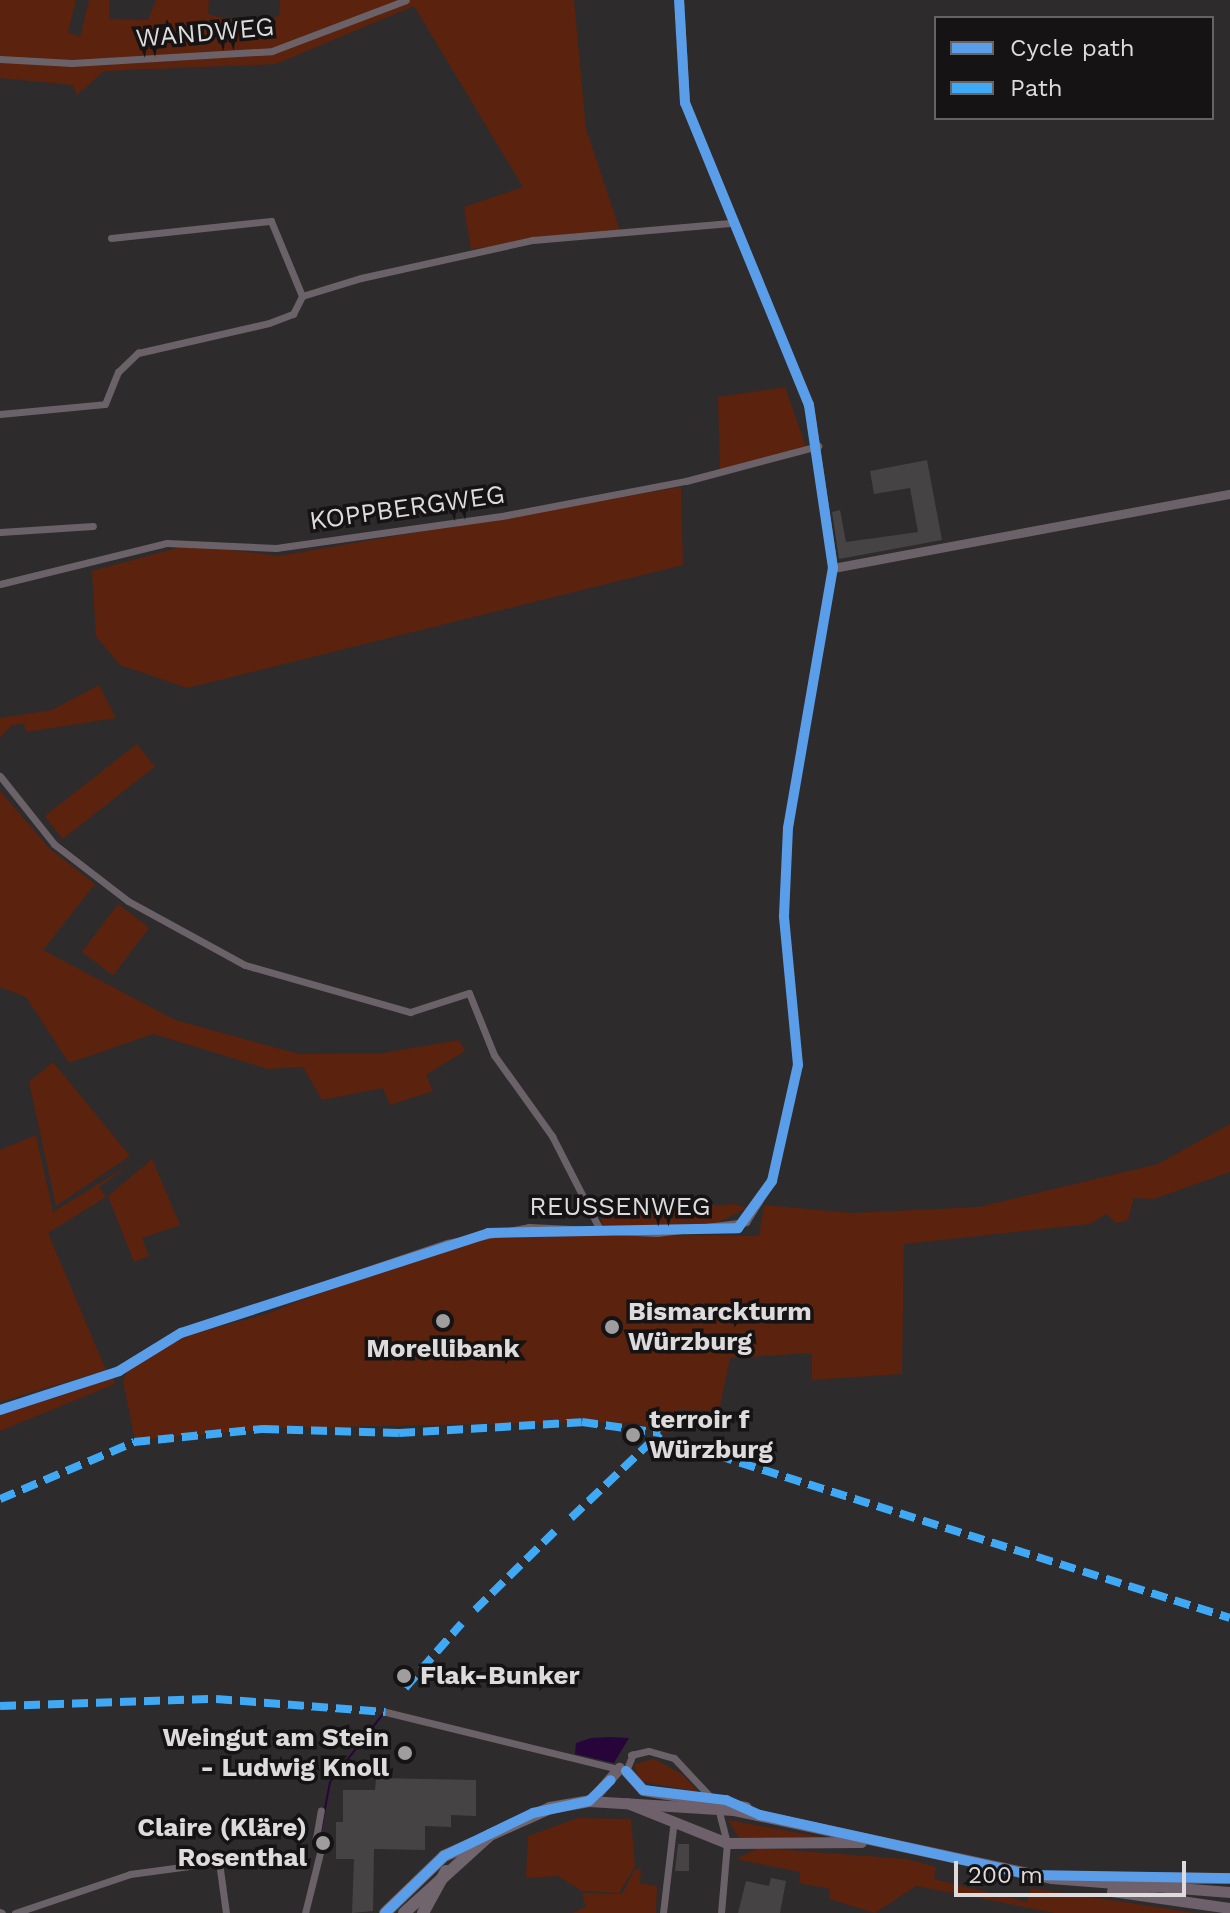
<!DOCTYPE html>
<html>
<head>
<meta charset="utf-8">
<style>
	body { margin:0 }
	#map { position:relative; width:1230px; height:1913px; overflow:hidden; background:#2e2b2c; font-family:"Work Sans",sans-serif }
	div>[style] { position:absolute }
	.green>* { inset:0; background:#5b220e; transform-origin:0 0 }
	.water>* { inset:0; background:#27053b }
	.stream>* { height:2px; margin:-1px; padding:0 1px; transform-origin:1px; border-radius:1px; background:#27053b }
	.building>* { inset:0; background:#454343 }
	.minor>* { height:7px; margin:-3.5px; padding:0 3.5px; transform-origin:3.5px; border-radius:3.5px; background:#6b6169 }
	.tertiary>* { height:9px; margin:-4.5px; padding:0 4.5px; transform-origin:4.5px; border-radius:4.5px; background:#6b6169 }
	.primary>* { height:11px; margin:-5.5px; padding:0 5.5px; transform-origin:5.5px; border-radius:5.5px; background:#6e616b }
	.trunk>* { height:12px; margin:-6px; padding:0 6px; transform-origin:6px; border-radius:6px; background:#70646d }
	.quiet>* { height:8px; margin-top:-4px; transform-origin:0; background:repeating-linear-gradient(90deg,#3fa9f5 0 16px,transparent 0 24px) }
	.cycleway>* { height:10px; margin:-5px; padding:0 5px; transform-origin:5px; border-radius:5px; background:#5a9eea }
	.dots>* { width:22px; height:22px; translate:-50% -50%; box-sizing:border-box; border:4px solid #151314; border-radius:50% }
	span { translate:-50% -50%; white-space:nowrap; text-align:center; line-height:1.15; -webkit-text-stroke:7px #151314; paint-order:stroke }
	.street-label { font-size:26px; color:#dedbdc }
	.poi-label { font-size:26px; color:#dedbdc; font-weight:700 }
	.left { translate:0 -50%; text-align:left }
	.right { translate:-100% -50%; text-align:right }
	.legend { position:absolute; left:934px; top:16px; width:280px; height:104px; box-sizing:border-box; background:#151314; border:2px solid #656364; margin:0; padding:10px 14px; list-style:none; font-size:24px; color:#dedbdc }
	.legend li { display:flex; align-items:center; gap:16px; height:40px }
	.legend b { width:40px; border:2px solid #656364 }
	.scale { position:absolute; left:954px; top:1861px; width:232px; height:36px; box-sizing:border-box; border:4px solid #dedbdc; border-top:0; padding-left:10px; font-size:24px; line-height:28px; white-space:nowrap; color:#dedbdc; -webkit-text-stroke:6px #151314; paint-order:stroke }
</style>
</head>
<body>
<div id="map">
	<div class="green">
		<i style="clip-path:polygon(0 0,76px 0,68px 32px,80px 37px,89px 0,109px 0,109px 19px,148px 20px,156px 0,209px 0,208px 14px,255px 26px,279px 16px,280px 0,574px 0,586px 129px,620px 231px,471px 249px,464px 207px,523px 187px,414px 6px,276px 64px,104px 71px,77px 95px,73px 85px,0 78px)"></i>
		<i style="clip-path:polygon(785px 387px,806px 447px,720px 471px,718px 397px)"></i>
		<i style="clip-path:polygon(681px 487px,683px 565px,187px 688px,120px 665px,96px 636px,92px 571px,188px 545px,279px 556px)"></i>
		<i style="clip-path:polygon(99px 685px,116px 718px,26px 732px,24px 724px,12px 725px,0 737px,0 718px,52px 710px)"></i>
		<i style="left:137px;top:744px;width:29px;height:117px;rotate:52deg"></i>
		<i style="clip-path:polygon(0 791px,50px 849px,95px 884px,43px 950px,175px 1020px,299px 1054px,384px 1053px,459px 1040px,465px 1051px,426px 1075px,433px 1091px,390px 1105px,383px 1088px,322px 1100px,303px 1067px,268px 1069px,153px 1034px,69px 1063px,26px 997px,0 987px)"></i>
		<i style="left:118px;top:904px;width:39px;height:60px;rotate:37deg"></i>
		<i style="clip-path:polygon(53px 1062px,130px 1156px,56px 1206px,29px 1082px)"></i>
		<i style="clip-path:polygon(1230px 1124px,1230px 1172px,1154px 1199px,1134px 1198px,1128px 1220px,1116px 1223px,1106px 1214px,1090px 1224px,904px 1244px,902px 1374px,812px 1380px,812px 1353px,730px 1358px,719px 1411px,678px 1410px,668px 1434px,635px 1423px,591px 1422px,279px 1428px,135px 1440px,123px 1381px,128px 1367px,189px 1335px,266px 1314px,418px 1255px,503px 1234px,759px 1236px,764px 1205px,852px 1213px,979px 1207px,1158px 1164px)"></i>
		<i style="clip-path:polygon(36px 1135px,53px 1212px,134px 1162px,99px 1187px,106px 1197px,48px 1233px,106px 1370px,0 1402px,0 1150px)"></i>
		<i style="clip-path:polygon(152px 1159px,180px 1225px,142px 1238px,149px 1256px,134px 1262px,108px 1196px)"></i>
		<i style="clip-path:polygon(734px 1204px,747px 1208px,711px 1226px,601px 1226px,603px 1214px)"></i>
		<i style="clip-path:polygon(113px 1375px,115px 1384px,0 1431px,0 1414px)"></i>
		<i style="clip-path:polygon(654px 1759px,682px 1774px,698px 1792px,640px 1781px,634px 1764px)"></i>
		<i style="clip-path:polygon(578px 1818px,631px 1819px,635px 1866px,619px 1893px,582px 1891px,558px 1876px,526px 1878px,528px 1836px)"></i>
		<i style="clip-path:polygon(728px 1820px,837px 1840px,740px 1839px)"></i>
		<i style="clip-path:polygon(759px 1848px,907px 1859px,936px 1867px,934px 1879px,1027px 1902px,1031px 1888px,1195px 1913px,1055px 1913px,916px 1886px,875px 1913px,829px 1899px,830px 1889px,799px 1883px,800px 1872px,736px 1859px)"></i>
		<i style="clip-path:polygon(635px 1869px,641px 1869px,640px 1883px,657px 1886px,656px 1913px,572px 1913px,586px 1907px,582px 1893px,622px 1894px)"></i>
	</div>
	<div class="water">
		<i style="clip-path:polygon(591px 1738px,610px 1737px,629px 1738px,614px 1763px,575px 1754px,576px 1743px)"></i>
	</div>
	<div class="stream">
		<i style="left:320px;top:1835px;width:54px;rotate:-79.3deg"></i>
		<i style="left:330px;top:1782px;width:86px;rotate:-52.1deg"></i>
	</div>
	<div class="building">
		<i style="clip-path:polygon(927px 460px,942px 540px,839px 559px,832px 512px,840px 510px,846px 542px,918px 532px,910px 488px,874px 494px,870px 471px)"></i>
		<i style="clip-path:polygon(376px 1778px,476px 1780px,476px 1816px,451px 1815px,451px 1827px,425px 1826px,425px 1850px,374px 1849px,373px 1911px,352px 1913px,354px 1859px,336px 1859px,336px 1822px,343px 1822px,343px 1790px,375px 1790px)"></i>
		<i style="clip-path:polygon(678px 1844px,689px 1844px,689px 1871px,675px 1871px)"></i>
		<i style="clip-path:polygon(771px 1878px,786px 1881px,780px 1913px,738px 1913px,746px 1881px,769px 1886px)"></i>
	</div>
	<div class="minor">
		<i style="left:0;top:59px;width:72px;rotate:3.2deg"></i>
		<i style="left:72px;top:63px;width:200px;rotate:-3.4deg"></i>
		<i style="left:272px;top:51px;width:143px;rotate:-20.8deg"></i>
		<i style="left:111px;top:238px;width:161px;rotate:-6.1deg"></i>
		<i style="left:271px;top:221px;width:81px;rotate:67.5deg"></i>
		<i style="left:0;top:414px;width:105px;rotate:-5.4deg"></i>
		<i style="left:105px;top:404px;width:35px;rotate:-68deg"></i>
		<i style="left:118px;top:372px;width:28px;rotate:-44deg"></i>
		<i style="left:138px;top:353px;width:134px;rotate:-12.9deg"></i>
		<i style="left:269px;top:323px;width:26px;rotate:-21deg"></i>
		<i style="left:293px;top:314px;width:20px;rotate:-63deg"></i>
		<i style="left:302px;top:296px;width:62px;rotate:-17deg"></i>
		<i style="left:361px;top:278px;width:176px;rotate:-12.5deg"></i>
		<i style="left:533px;top:240px;width:201px;rotate:-4.9deg"></i>
		<i style="left:0;top:532px;width:93px;rotate:-3.7deg"></i>
		<i style="left:0;top:584px;width:172px;rotate:-13.8deg"></i>
		<i style="left:167px;top:543px;width:109px;rotate:2.6deg"></i>
		<i style="left:276px;top:548px;width:233px;rotate:-8.1deg"></i>
		<i style="left:507px;top:515px;width:182px;rotate:-10.8deg"></i>
		<i style="left:686px;top:481px;width:137px;rotate:-14.9deg"></i>
		<i style="left:0;top:776px;width:87px;rotate:51.5deg"></i>
		<i style="left:54px;top:844px;width:93px;rotate:37.6deg"></i>
		<i style="left:128px;top:901px;width:133px;rotate:28.7deg"></i>
		<i style="left:245px;top:965px;width:172px;rotate:15.9deg"></i>
		<i style="left:410px;top:1012px;width:62px;rotate:-17.9deg"></i>
		<i style="left:469px;top:993px;width:67px;rotate:68deg"></i>
		<i style="left:494px;top:1055px;width:100px;rotate:54.4deg"></i>
		<i style="left:552px;top:1136px;width:106px;rotate:62.9deg"></i>
		<i style="left:0;top:1410px;width:125px;rotate:-18.1deg"></i>
		<i style="left:119px;top:1371px;width:73px;rotate:-31.5deg"></i>
		<i style="left:181px;top:1333px;width:281px;rotate:-18.7deg"></i>
		<i style="left:447px;top:1243px;width:84px;rotate:-11deg"></i>
		<i style="left:529px;top:1227px;width:128px;rotate:2.7deg"></i>
		<i style="left:657px;top:1233px;width:90px;rotate:-7deg"></i>
		<i style="left:746px;top:1222px;width:49px;rotate:-57.6deg"></i>
		<i style="left:772px;top:1181px;width:119px;rotate:-77.4deg"></i>
		<i style="left:798px;top:1065px;width:150px;rotate:-95.4deg"></i>
		<i style="left:784px;top:916px;width:88px;rotate:-87.4deg"></i>
		<i style="left:788px;top:828px;width:264px;rotate:-80.2deg"></i>
		<i style="left:386px;top:1712px;width:247px;rotate:13.8deg"></i>
		<i style="left:626px;top:1771px;width:18px;rotate:-68deg"></i>
		<i style="left:631px;top:1755px;width:18px;rotate:-13deg"></i>
		<i style="left:649px;top:1751px;width:26px;rotate:16deg"></i>
		<i style="left:674px;top:1758px;width:63px;rotate:46.9deg"></i>
		<i style="left:717px;top:1804px;width:40px;rotate:75.6deg"></i>
		<i style="left:727px;top:1843px;width:70px;rotate:94.9deg"></i>
		<i style="left:0;top:1912px;width:2px;rotate:27deg"></i>
		<i style="left:15px;top:1913px;width:121px;rotate:-18.7deg"></i>
		<i style="left:130px;top:1874px;width:90px;rotate:-7.7deg"></i>
		<i style="left:219px;top:1862px;width:51px;rotate:82.2deg"></i>
		<i style="left:305px;top:1913px;width:74px;rotate:-76deg"></i>
		<i style="left:323px;top:1841px;width:8px;rotate:-157deg"></i>
		<i style="left:316px;top:1838px;width:28px;rotate:-80deg"></i>
		<i style="left:663px;top:1913px;width:86px;rotate:-83.3deg"></i>
	</div>
	<div class="tertiary">
		<i style="left:679px;top:0;width:103px;rotate:86.7deg"></i>
		<i style="left:685px;top:103px;width:326px;rotate:67.7deg"></i>
		<i style="left:809px;top:405px;width:165px;rotate:81.6deg"></i>
		<i style="left:833px;top:568px;width:404px;rotate:-10.6deg"></i>
	</div>
	<div class="primary">
		<i style="left:626px;top:1771px;width:25px;rotate:48deg"></i>
		<i style="left:643px;top:1790px;width:104px;rotate:9.4deg"></i>
		<i style="left:593px;top:1798px;width:40px;rotate:-49deg"></i>
		<i style="left:589px;top:1801px;width:145px;rotate:3.6deg"></i>
		<i style="left:734px;top:1810px;width:324px;rotate:12.1deg"></i>
		<i style="left:1051px;top:1878px;width:180px;rotate:4.5deg"></i>
		<i style="left:627px;top:1803px;width:108px;rotate:21.8deg"></i>
		<i style="left:727px;top:1843px;width:134px;rotate:-0.4deg"></i>
		<i style="left:1091px;top:1877px;width:139px;rotate:0.4deg"></i>
		<i style="left:1112px;top:1891px;width:119px;rotate:8.2deg"></i>
	</div>
	<div class="trunk">
		<i style="left:385px;top:1913px;width:82px;rotate:-44deg"></i>
		<i style="left:444px;top:1856px;width:32px;rotate:-24deg"></i>
		<i style="left:404px;top:1913px;width:116px;rotate:-42.2deg"></i>
		<i style="left:490px;top:1835px;width:66px;rotate:-24.2deg"></i>
		<i style="left:550px;top:1808px;width:40px;rotate:-10deg"></i>
		<i style="left:423px;top:1913px;width:48px;rotate:-61.3deg"></i>
	</div>
	<div class="quiet">
		<i style="left:694px;top:1448px;width:562px;rotate:17.6deg"></i>
		<i style="left:0;top:1499px;width:146px;rotate:-23deg"></i>
		<i style="left:134px;top:1442px;width:130px;rotate:-5.8deg"></i>
		<i style="left:263px;top:1429px;width:136px;rotate:1.7deg"></i>
		<i style="left:399px;top:1433px;width:183px;rotate:-3.4deg"></i>
		<i style="left:582px;top:1422px;width:79px;rotate:8deg"></i>
		<i style="left:571px;top:1518px;width:123px;rotate:-43.7deg"></i>
		<i style="left:475px;top:1610px;width:112px;rotate:-44.6deg"></i>
		<i style="left:405px;top:1688px;width:86px;rotate:-48.8deg"></i>
		<i style="left:0;top:1706px;width:216px;rotate:-1.9deg"></i>
		<i style="left:216px;top:1699px;width:170px;rotate:4.4deg"></i>
	</div>
	<div class="cycleway">
		<i style="left:0;top:1410px;width:125px;rotate:-18.1deg"></i>
		<i style="left:119px;top:1371px;width:73px;rotate:-31.5deg"></i>
		<i style="left:181px;top:1333px;width:323px;rotate:-18deg"></i>
		<i style="left:488px;top:1233px;width:250px;rotate:-1.1deg"></i>
		<i style="left:738px;top:1228px;width:58px;rotate:-54.1deg"></i>
		<i style="left:772px;top:1181px;width:119px;rotate:-77.4deg"></i>
		<i style="left:798px;top:1065px;width:150px;rotate:-95.4deg"></i>
		<i style="left:784px;top:916px;width:88px;rotate:-87.4deg"></i>
		<i style="left:788px;top:828px;width:264px;rotate:-80.2deg"></i>
		<i style="left:833px;top:568px;width:165px;rotate:-98.4deg"></i>
		<i style="left:809px;top:405px;width:326px;rotate:-112.3deg"></i>
		<i style="left:685px;top:103px;width:103px;rotate:-93.3deg"></i>
		<i style="left:626px;top:1771px;width:25px;rotate:48deg"></i>
		<i style="left:643px;top:1790px;width:84px;rotate:6.9deg"></i>
		<i style="left:726px;top:1800px;width:37px;rotate:24deg"></i>
		<i style="left:760px;top:1815px;width:277px;rotate:12.5deg"></i>
		<i style="left:1030px;top:1875px;width:200px;rotate:0.9deg"></i>
		<i style="left:385px;top:1913px;width:82px;rotate:-44deg"></i>
		<i style="left:444px;top:1856px;width:99px;rotate:-25.8deg"></i>
		<i style="left:533px;top:1813px;width:57px;rotate:-12.1deg"></i>
		<i style="left:589px;top:1801px;width:30px;rotate:-44deg"></i>
	</div>
	<div class="dots">
		<i style="left:443px;top:1321px;background:#a09d9e"></i>
		<i style="left:612px;top:1327px;background:#a09d9e"></i>
		<i style="left:633px;top:1435px;background:#a09d9e"></i>
		<i style="left:404px;top:1676px;background:#a09d9e"></i>
		<i style="left:405px;top:1753px;background:#a09d9e"></i>
		<i style="left:323px;top:1843px;background:#a09d9e"></i>
	</div>
	<div class="street-label">
		<span style="left:205px;top:33px;rotate:-5deg">WANDWEG</span>
		<span style="left:407px;top:508px;rotate:-8deg">KOPPBERGWEG</span>
		<span style="left:620px;top:1207px">REUSSENWEG</span>
	</div>
	<div class="poi-label">
		<span class="left" style="left:628px;top:1327px">Bismarckturm<br>Würzburg</span>
		<span style="left:443px;top:1349px">Morellibank</span>
		<span class="left" style="left:649px;top:1435px">terroir f<br>Würzburg</span>
		<span class="left" style="left:420px;top:1676px">Flak-Bunker</span>
		<span class="right" style="left:389px;top:1753px">Weingut am Stein<br>- Ludwig Knoll</span>
		<span class="right" style="left:307px;top:1843px">Claire (Kläre)<br>Rosenthal</span>
	</div>
	<ul class="legend">
	<li><b style="height:10px;background:#5a9eea"></b>Cycle path</li>
	<li><b style="height:10px;background:#3fa9f5"></b>Path</li>
	</ul>
	<div class="scale">200 m</div>
</div>
</body>
</html>
